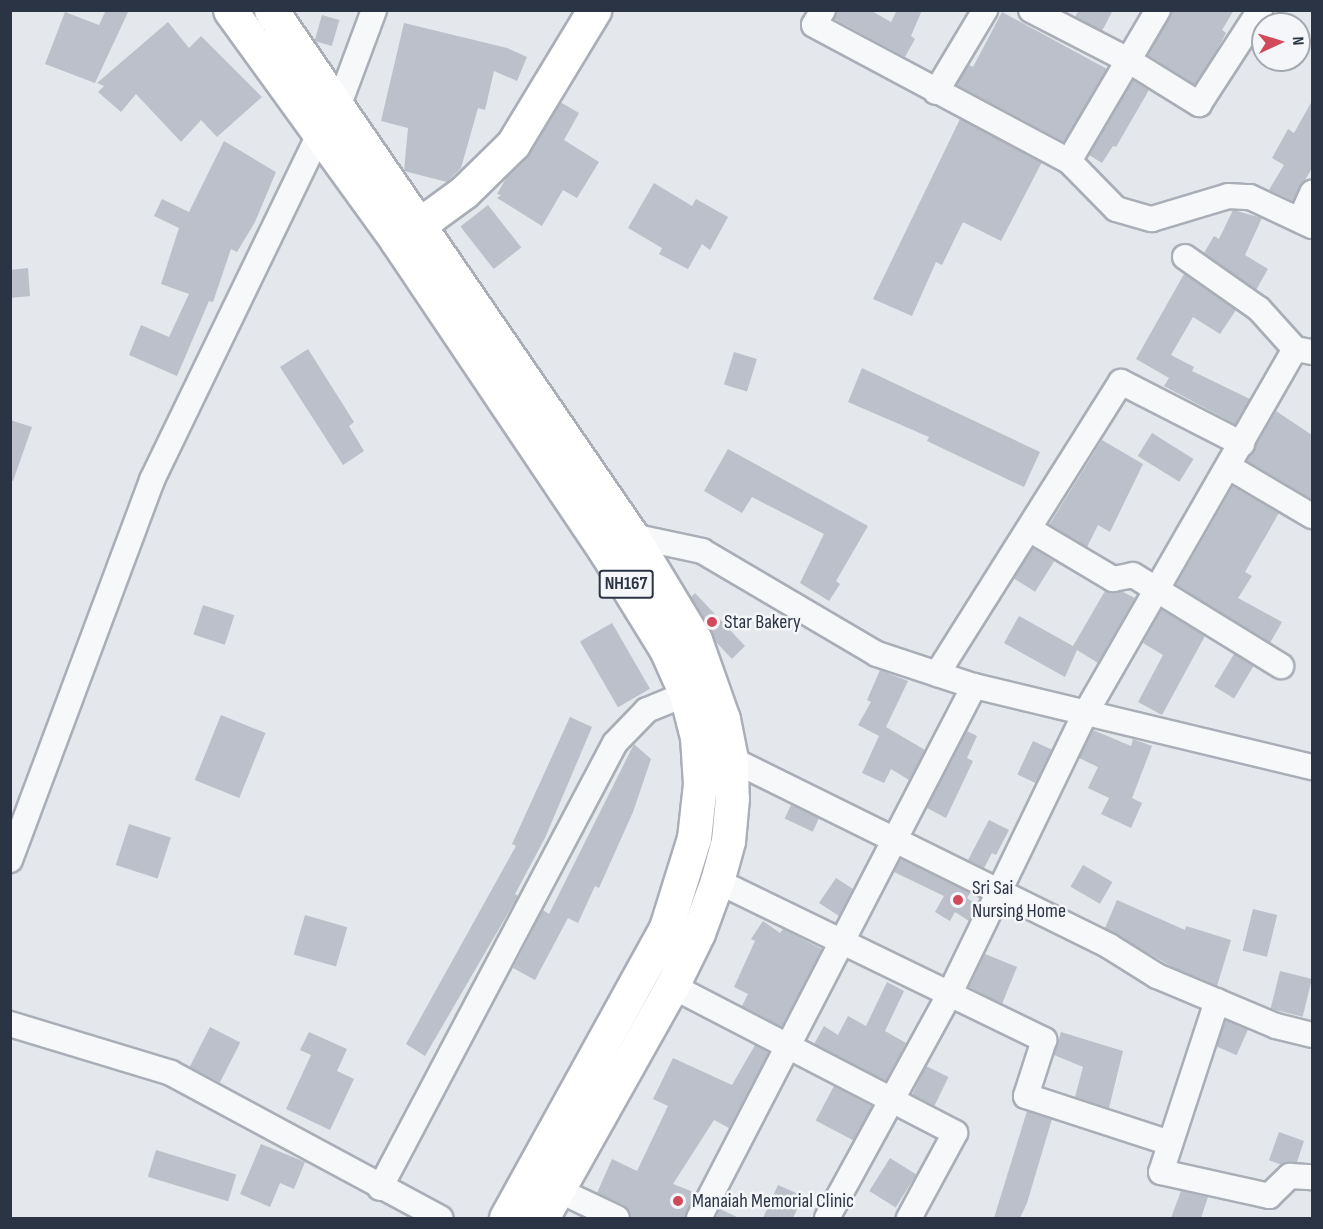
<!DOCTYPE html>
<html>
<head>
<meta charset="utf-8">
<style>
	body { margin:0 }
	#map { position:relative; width:1323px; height:1229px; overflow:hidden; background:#e4e7ec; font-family:"Sofia Sans Condensed",sans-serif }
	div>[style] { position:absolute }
	.building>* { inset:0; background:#bbc0ca; transform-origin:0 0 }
	.roads { filter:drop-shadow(2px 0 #a9aeb7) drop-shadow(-2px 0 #a9aeb7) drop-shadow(0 2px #a9aeb7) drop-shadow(0 -2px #a9aeb7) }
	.street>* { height:24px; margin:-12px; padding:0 12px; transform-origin:12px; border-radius:12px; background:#f7f8fa }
	.secondary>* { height:33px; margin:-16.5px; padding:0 16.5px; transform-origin:16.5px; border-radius:16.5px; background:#fff }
	.highway>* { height:33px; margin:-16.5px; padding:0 16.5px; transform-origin:16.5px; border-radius:16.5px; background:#fff }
	.dots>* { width:16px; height:16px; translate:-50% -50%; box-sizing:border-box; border:3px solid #f4f6f9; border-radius:50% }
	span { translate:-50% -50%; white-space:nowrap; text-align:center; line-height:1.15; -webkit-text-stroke:5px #f4f6f9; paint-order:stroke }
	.shield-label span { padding:2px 4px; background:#f4f6f9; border:2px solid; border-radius:4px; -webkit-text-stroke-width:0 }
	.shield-label { font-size:18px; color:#2b3445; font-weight:700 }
	.poi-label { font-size:20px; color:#2b3445 }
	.left { translate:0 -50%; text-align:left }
	.frame { position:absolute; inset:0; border:12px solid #2b3445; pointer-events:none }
	.north { position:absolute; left:1251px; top:12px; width:60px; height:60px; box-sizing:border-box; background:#f4f6f9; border:2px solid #a4a8b1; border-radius:50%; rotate:86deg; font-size:16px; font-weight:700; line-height:24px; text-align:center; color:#2b3445 }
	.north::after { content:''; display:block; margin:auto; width:21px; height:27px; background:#d1495b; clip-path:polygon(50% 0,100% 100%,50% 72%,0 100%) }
</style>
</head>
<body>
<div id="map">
	<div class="building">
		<i style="clip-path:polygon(106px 10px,129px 10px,95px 83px,45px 64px,65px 12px,99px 25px)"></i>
		<i style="clip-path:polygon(837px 10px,870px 10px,891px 22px,897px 10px,922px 10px,911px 36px,915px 39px,905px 57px,834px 19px)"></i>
		<i style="clip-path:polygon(1079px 10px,1113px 10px,1102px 31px,1075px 17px)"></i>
		<i style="clip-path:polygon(1172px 10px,1234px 10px,1222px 30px,1226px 33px,1217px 50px,1195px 85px,1148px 55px)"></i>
		<i style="clip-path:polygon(1002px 12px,1107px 69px,1064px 142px,957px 85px,969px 65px,973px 67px)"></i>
		<i style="left:322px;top:15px;width:18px;height:27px;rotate:16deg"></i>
		<i style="clip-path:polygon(168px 22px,189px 48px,201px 36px,262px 97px,217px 137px,201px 120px,181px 142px,136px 94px,121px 112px,98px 92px,104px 86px,97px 83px)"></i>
		<i style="clip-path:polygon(404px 23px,507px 48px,527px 57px,517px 81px,494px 71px,485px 110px,478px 108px,461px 168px,447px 182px,404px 171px,408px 128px,381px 121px)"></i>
		<i style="clip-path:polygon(1133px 80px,1149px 90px,1116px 147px,1113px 146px,1102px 163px,1089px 155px)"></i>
		<i style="clip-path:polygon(1312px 101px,1312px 168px,1293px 201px,1269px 190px,1284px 165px,1272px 158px,1288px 129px,1294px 133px)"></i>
		<i style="clip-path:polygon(560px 102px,579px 113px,564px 140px,599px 162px,577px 198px,563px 190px,542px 226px,497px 198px,501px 195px,497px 194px,508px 175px,529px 154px)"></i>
		<i style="clip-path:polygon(960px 119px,1042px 162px,1001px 241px,963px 222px,942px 265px,936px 262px,912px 316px,873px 299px)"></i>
		<i style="clip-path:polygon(224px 141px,276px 172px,255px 222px,237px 252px,231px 249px,213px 302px,209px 301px,177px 376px,129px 355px,141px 325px,169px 337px,189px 294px,161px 284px,179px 228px,154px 216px,162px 199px,189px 212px)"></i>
		<i style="clip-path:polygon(654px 183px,692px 206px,696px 199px,728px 217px,710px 250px,702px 244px,688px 269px,659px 254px,662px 248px,628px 228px)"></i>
		<i style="left:488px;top:205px;width:54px;height:35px;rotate:52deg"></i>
		<i style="clip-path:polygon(1233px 210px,1262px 218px,1245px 255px,1268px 269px,1256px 290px,1204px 253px,1214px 236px,1219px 239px)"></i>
		<i style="clip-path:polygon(28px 268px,30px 296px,10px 298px,10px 270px)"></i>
		<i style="clip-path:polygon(1184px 274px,1236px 310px,1220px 334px,1193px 317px,1171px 355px,1194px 367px,1192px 371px,1250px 399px,1235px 424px,1164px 386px,1169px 378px,1136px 359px)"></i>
		<i style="clip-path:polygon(308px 349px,354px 422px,349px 426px,364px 451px,343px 465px,280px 367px)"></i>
		<i style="left:734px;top:352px;width:24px;height:34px;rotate:17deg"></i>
		<i style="clip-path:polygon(862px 368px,1040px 452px,1024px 487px,927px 441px,929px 437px,848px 402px)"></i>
		<i style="clip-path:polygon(1276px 411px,1312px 435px,1312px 500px,1247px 461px)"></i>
		<i style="clip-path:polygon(10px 420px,32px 427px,13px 481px,10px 480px)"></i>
		<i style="left:1152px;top:433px;width:49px;height:27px;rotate:32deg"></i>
		<i style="clip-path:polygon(1102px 440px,1143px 464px,1110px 532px,1098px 525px,1087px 547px,1049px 525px)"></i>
		<i style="clip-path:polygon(728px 449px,868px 526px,836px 581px,840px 584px,829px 601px,800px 583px,824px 534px,752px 497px,742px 513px,704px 491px)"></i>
		<i style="clip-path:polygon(1233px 486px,1279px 513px,1245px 572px,1252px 576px,1238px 598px,1282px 622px,1270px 643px,1176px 585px)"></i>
		<i style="left:1033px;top:548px;width:25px;height:36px;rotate:32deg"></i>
		<i style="clip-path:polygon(1105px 591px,1123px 592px,1135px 598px,1098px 663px,1077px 650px,1065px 677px,1004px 643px,1019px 616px,1073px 646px)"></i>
		<i style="clip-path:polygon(695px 593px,745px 646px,732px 659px,715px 641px,691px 597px)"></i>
		<i style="left:203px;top:605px;width:33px;height:31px;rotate:18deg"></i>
		<i style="clip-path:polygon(1162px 609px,1205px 636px,1162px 715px,1138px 702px,1163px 655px,1143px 643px)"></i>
		<i style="left:612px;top:623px;width:76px;height:37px;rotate:60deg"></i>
		<i style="left:1234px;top:654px;width:23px;height:38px;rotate:31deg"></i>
		<i style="clip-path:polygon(880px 670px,908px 681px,886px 727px,925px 750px,909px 780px,891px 769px,884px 783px,862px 773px,879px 736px,858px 725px,871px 702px,867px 700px)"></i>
		<i style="left:221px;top:715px;width:48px;height:70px;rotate:22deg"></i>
		<i style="clip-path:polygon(570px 717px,592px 727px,545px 838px,515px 894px,518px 896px,425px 1056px,406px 1044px,516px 846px,512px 844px)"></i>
		<i style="clip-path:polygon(1093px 730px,1131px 746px,1133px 739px,1152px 746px,1132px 798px,1142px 803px,1131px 828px,1101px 814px,1109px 798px,1088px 788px,1098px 767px,1079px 758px)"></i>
		<i style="clip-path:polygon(967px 731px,977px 736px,967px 758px,973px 761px,946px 818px,927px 808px)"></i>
		<i style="left:1033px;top:741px;width:21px;height:37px;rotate:25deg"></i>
		<i style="clip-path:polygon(634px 744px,651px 759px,633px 812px,599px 888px,595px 886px,578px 923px,568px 918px,535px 980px,513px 968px,543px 910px,549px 914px)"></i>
		<i style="left:791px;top:805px;width:31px;height:15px;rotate:25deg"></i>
		<i style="clip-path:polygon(989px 820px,1009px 830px,996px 855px,992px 853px,984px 868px,968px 860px)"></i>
		<i style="left:129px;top:824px;width:44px;height:43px;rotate:18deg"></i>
		<i style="clip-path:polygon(901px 859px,970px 893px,967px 898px,977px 905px,969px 921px,955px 912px,950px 921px,935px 912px,944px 896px,894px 872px)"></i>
		<i style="left:1083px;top:865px;width:34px;height:25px;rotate:30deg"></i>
		<i style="clip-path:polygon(836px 878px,853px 889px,839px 916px,819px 903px)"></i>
		<i style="clip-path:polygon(1117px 900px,1185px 930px,1186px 926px,1231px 940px,1217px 986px,1174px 968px,1105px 928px)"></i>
		<i style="left:1253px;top:909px;width:25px;height:43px;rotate:14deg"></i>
		<i style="left:305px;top:915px;width:44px;height:41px;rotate:16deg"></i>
		<i style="clip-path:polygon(763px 921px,780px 933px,783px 929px,822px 949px,782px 1027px,742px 1006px,748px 994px,734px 987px,755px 941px,751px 939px)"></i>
		<i style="clip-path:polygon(985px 954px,1017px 967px,1002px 1004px,969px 987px)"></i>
		<i style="left:1280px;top:971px;width:33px;height:39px;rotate:14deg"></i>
		<i style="clip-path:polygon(887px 982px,904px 991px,885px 1031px,906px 1043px,886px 1081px,814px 1044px,824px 1026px,838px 1035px,848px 1016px,866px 1026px)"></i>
		<i style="left:1226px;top:1020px;width:24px;height:28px;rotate:24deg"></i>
		<i style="left:210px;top:1027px;width:34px;height:45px;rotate:27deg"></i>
		<i style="clip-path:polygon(309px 1032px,347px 1049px,337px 1071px,354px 1079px,330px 1130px,286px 1109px,311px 1055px,300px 1050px)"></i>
		<i style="clip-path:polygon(1061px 1032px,1123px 1051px,1109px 1108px,1075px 1097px,1083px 1067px,1054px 1055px)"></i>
		<i style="clip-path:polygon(755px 1045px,769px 1052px,729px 1128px,714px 1120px,673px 1184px,691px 1191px,694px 1196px,685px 1218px,632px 1218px,624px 1205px,597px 1193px,612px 1159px,637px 1171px,668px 1106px,653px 1099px,673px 1058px,732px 1085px)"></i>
		<i style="left:926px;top:1066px;width:25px;height:32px;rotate:26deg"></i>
		<i style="left:834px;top:1086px;width:43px;height:39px;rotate:28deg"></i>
		<i style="clip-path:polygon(1027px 1111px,1052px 1119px,1027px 1203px,1020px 1218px,994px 1218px)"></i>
		<i style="clip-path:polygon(1279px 1132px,1304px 1141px,1297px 1162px,1282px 1165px,1269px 1160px)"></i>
		<i style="clip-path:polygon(261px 1144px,305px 1162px,294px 1189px,280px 1183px,270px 1207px,240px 1194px)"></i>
		<i style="left:156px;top:1150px;width:84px;height:28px;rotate:17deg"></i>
		<i style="left:890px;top:1158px;width:31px;height:39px;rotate:32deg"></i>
		<i style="clip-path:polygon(778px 1185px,803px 1196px,793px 1218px,763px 1218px)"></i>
		<i style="clip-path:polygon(1181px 1191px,1208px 1197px,1201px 1218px,1171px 1218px)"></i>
		<i style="clip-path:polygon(720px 1209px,739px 1218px,715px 1218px)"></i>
	</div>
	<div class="roads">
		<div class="street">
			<i style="left:823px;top:10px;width:17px;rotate:121deg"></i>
			<i style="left:814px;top:25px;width:289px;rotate:28.1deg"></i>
			<i style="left:1069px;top:161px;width:67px;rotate:45.6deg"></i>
			<i style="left:1116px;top:209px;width:37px;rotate:16deg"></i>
			<i style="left:1152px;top:219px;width:79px;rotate:-16.8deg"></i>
			<i style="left:1228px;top:196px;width:22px;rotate:3deg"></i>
			<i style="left:1250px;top:197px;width:68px;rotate:25.1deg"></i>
			<i style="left:1031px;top:10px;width:109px;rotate:27.3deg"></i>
			<i style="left:1128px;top:60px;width:84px;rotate:31.8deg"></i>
			<i style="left:1199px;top:104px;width:112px;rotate:-57deg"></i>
			<i style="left:936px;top:92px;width:96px;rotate:-59.1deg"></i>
			<i style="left:338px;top:107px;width:103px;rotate:-69.6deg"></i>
			<i style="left:1069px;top:161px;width:175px;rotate:-59.5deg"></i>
			<i style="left:1300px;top:220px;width:30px;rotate:-66deg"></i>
			<i style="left:1185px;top:257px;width:90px;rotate:35.1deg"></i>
			<i style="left:1259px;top:309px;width:54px;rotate:48deg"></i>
			<i style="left:1295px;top:349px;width:17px;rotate:10deg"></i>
			<i style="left:1229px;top:467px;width:96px;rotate:30.6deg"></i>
			<i style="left:1029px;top:529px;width:98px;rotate:30.8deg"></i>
			<i style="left:1113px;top:579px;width:20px;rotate:-11deg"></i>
			<i style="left:1133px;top:575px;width:174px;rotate:31.6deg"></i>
			<i style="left:632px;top:536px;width:72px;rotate:12.1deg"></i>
			<i style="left:702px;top:551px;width:203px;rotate:30.5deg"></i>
			<i style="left:877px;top:654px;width:102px;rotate:18.3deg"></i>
			<i style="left:974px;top:686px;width:348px;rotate:13.5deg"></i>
			<i style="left:937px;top:674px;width:345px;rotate:-57.8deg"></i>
			<i style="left:1121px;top:382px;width:136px;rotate:27.1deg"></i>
			<i style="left:731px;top:759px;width:422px;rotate:26.3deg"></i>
			<i style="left:1109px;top:946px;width:57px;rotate:32deg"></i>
			<i style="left:1157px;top:976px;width:129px;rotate:22.8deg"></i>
			<i style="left:1276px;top:1026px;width:37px;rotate:14deg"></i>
			<i style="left:10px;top:860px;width:406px;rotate:-69.5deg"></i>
			<i style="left:152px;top:480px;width:386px;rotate:-64.2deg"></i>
			<i style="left:717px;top:881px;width:364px;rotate:25.9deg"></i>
			<i style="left:1044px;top:1040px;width:59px;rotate:107.8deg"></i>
			<i style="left:1026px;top:1096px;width:151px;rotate:18.1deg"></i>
			<i style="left:672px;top:986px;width:319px;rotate:27.4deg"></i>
			<i style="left:955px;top:1133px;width:97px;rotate:118.4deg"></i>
			<i style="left:1217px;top:1001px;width:180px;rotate:108.1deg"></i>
			<i style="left:1161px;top:1172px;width:111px;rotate:12.5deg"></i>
			<i style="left:1269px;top:1196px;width:29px;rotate:-44deg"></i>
			<i style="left:1290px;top:1176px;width:22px;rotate:3deg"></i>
			<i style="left:10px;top:1024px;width:168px;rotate:16.9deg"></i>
			<i style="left:171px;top:1073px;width:306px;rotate:28.3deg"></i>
			<i style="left:380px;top:1188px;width:503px;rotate:-62.16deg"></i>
			<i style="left:615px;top:743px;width:46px;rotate:-45.9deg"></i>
			<i style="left:647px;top:710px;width:42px;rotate:-22.3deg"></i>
			<i style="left:558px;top:1190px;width:65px;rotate:25.4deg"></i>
			<i style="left:699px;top:1218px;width:599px;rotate:-62.66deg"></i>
			<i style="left:827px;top:1218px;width:256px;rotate:-61.3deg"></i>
			<i style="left:950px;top:993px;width:310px;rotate:-64.2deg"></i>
			<i style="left:1085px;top:714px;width:421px;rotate:-60.1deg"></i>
		</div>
		<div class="secondary">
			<i style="left:397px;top:241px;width:83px;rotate:-36.2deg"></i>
			<i style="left:464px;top:192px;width:69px;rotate:-44.4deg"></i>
			<i style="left:513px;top:144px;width:157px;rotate:-58.8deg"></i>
		</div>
		<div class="highway">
			<i style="left:230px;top:10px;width:285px;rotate:54.1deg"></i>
			<i style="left:397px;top:241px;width:375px;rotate:56.1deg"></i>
			<i style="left:606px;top:552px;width:114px;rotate:58.3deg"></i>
			<i style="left:666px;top:649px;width:49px;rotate:66deg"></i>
			<i style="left:686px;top:694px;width:44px;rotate:75.7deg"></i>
			<i style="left:697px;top:737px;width:47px;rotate:86.3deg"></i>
			<i style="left:700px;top:784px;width:54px;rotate:96.3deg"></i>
			<i style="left:694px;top:838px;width:94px;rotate:107.3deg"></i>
			<i style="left:666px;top:928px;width:331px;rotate:118.9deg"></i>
			<i style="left:271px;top:10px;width:638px;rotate:55.54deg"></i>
			<i style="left:632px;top:536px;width:122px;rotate:58.8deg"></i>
			<i style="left:695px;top:640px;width:84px;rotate:70.5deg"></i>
			<i style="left:723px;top:719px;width:41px;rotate:78.7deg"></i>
			<i style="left:731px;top:759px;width:39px;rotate:89deg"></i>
			<i style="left:732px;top:798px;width:43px;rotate:95.3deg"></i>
			<i style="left:728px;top:841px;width:41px;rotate:105.4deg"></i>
			<i style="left:717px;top:881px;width:55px;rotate:110.1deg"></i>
			<i style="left:698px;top:933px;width:59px;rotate:116.1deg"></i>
			<i style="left:672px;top:986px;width:266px;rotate:119.3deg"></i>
		</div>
	</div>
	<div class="dots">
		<i style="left:712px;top:622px;background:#d1495b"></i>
		<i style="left:958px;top:900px;background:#d1495b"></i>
		<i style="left:678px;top:1201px;background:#d1495b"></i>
	</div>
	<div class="shield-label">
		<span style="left:626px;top:584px">NH167</span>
	</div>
	<div class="poi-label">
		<span class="left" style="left:724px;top:622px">Star Bakery</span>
		<span class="left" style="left:972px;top:900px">Sri Sai<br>Nursing Home</span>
		<span class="left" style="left:692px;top:1201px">Manaiah Memorial Clinic</span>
	</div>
	<div class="frame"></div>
	<div class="north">N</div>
</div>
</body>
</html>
